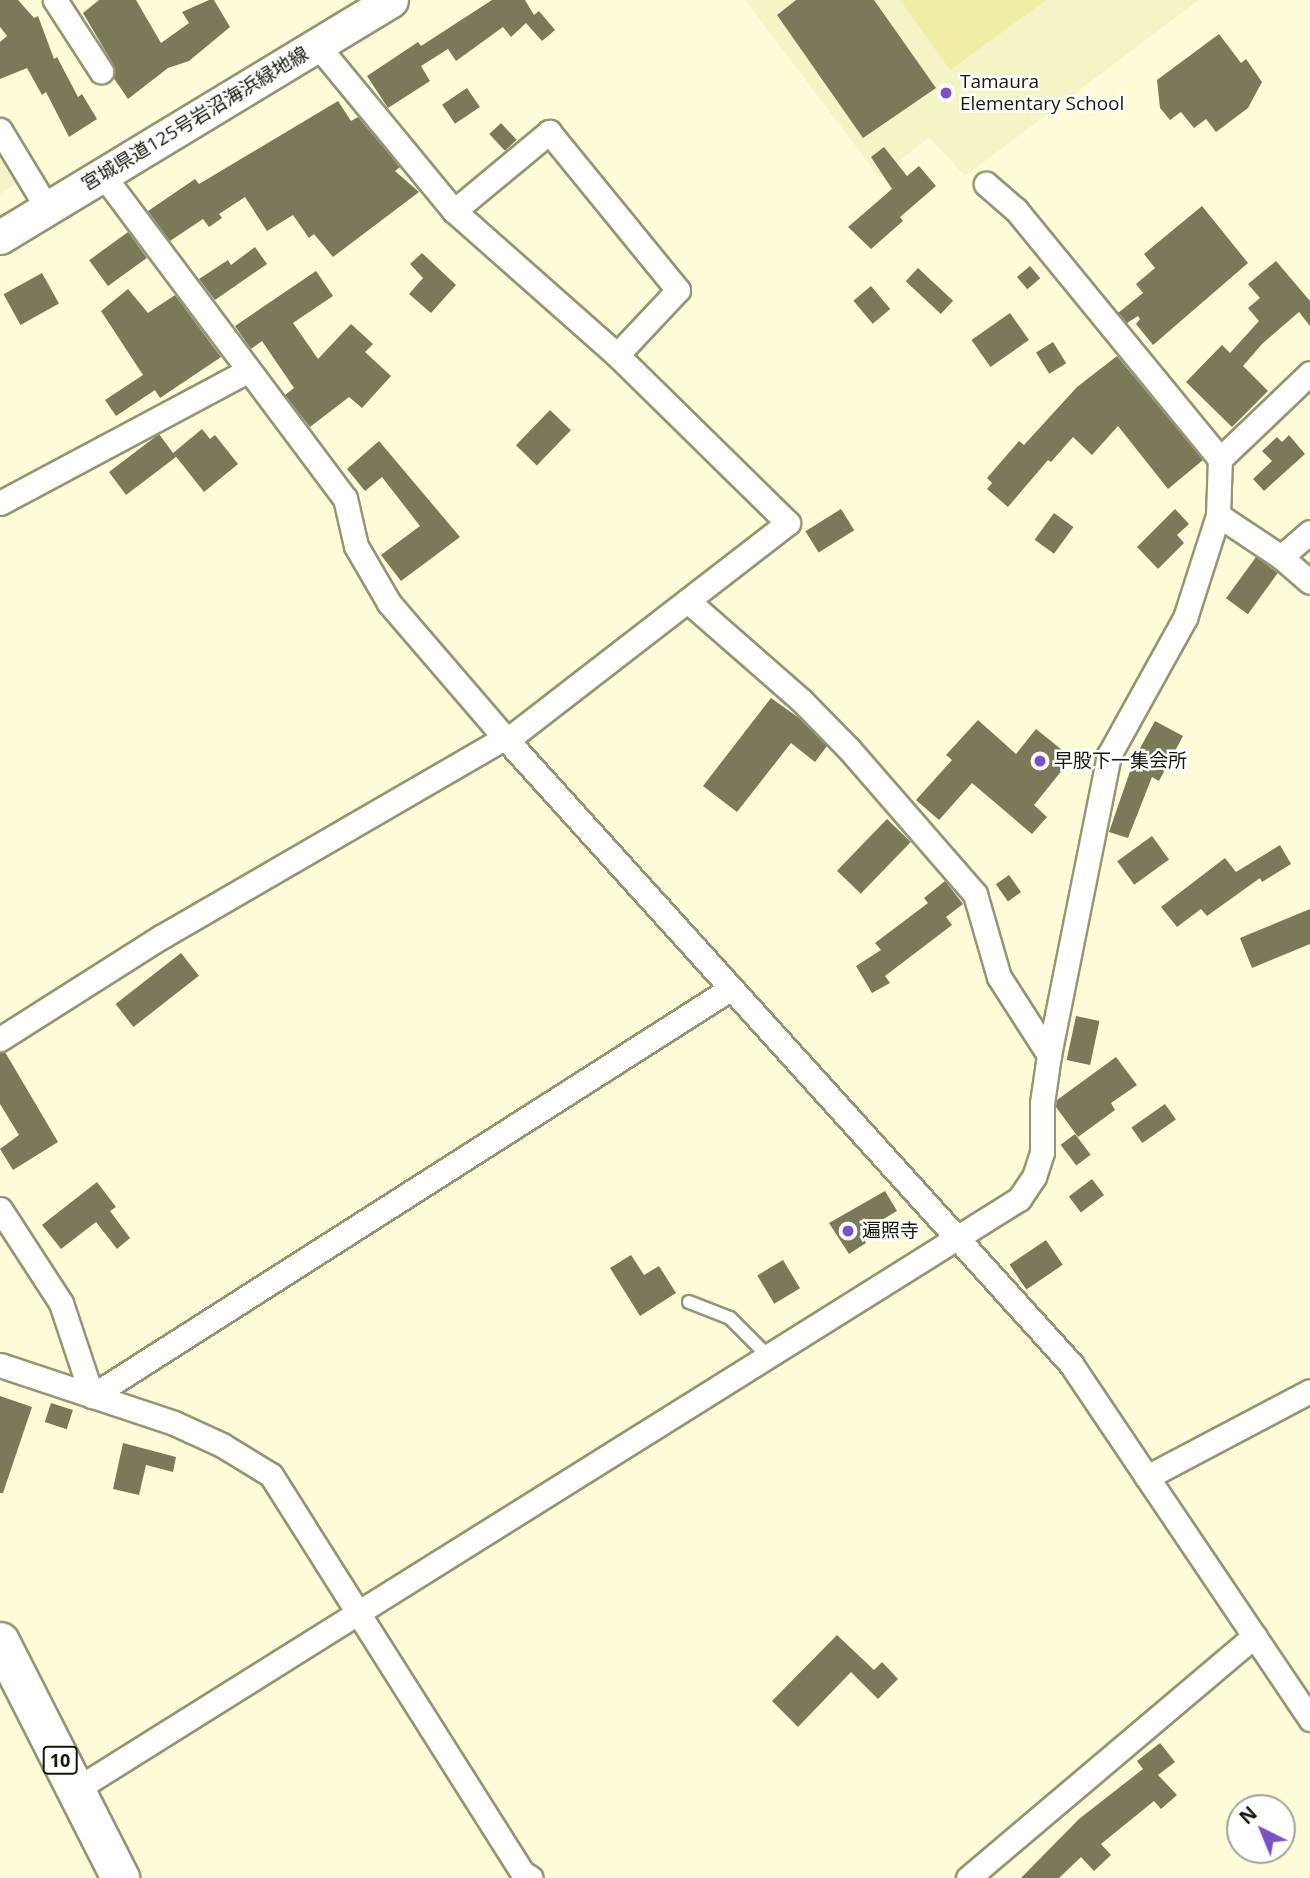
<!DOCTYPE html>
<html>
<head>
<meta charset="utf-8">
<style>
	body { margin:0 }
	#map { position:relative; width:1310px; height:1878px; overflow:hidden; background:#fefcd8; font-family:"Open Sans","Noto Sans JP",sans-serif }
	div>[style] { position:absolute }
	.built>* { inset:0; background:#f5f4c7 }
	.green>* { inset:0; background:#f0eda4 }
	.building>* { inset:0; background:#7b7958; transform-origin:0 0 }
	.roads { filter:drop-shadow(2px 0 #969573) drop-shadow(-2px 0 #969573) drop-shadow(0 2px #969573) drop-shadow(0 -2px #969573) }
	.lane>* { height:12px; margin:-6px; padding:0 6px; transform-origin:6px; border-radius:6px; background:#fff }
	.street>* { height:23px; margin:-11.5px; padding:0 11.5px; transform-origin:11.5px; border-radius:11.5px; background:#fff }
	.secondary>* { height:33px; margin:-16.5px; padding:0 16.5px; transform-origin:16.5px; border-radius:16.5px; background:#fff }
	.primary>* { height:37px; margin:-18.5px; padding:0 18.5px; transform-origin:18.5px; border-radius:18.5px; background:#fff }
	.dots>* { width:19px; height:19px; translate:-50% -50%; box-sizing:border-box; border:4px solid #fff; border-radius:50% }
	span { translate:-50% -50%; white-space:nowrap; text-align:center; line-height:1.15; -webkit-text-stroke:5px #fff; paint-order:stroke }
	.shield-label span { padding:2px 5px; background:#fff; border:2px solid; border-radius:5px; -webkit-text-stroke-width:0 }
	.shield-label { font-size:18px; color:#161609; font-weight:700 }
	.poi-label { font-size:19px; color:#161609 }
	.left { translate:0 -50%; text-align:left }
	.street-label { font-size:19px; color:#161609 }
	.north { position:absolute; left:1226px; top:1794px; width:70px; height:70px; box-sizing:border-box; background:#fff; border:2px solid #a2a29d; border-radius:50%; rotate:317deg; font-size:19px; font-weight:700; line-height:28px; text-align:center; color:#161609 }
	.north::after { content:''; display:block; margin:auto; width:24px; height:32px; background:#7b51ca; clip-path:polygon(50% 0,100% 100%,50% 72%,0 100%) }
</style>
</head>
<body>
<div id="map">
	<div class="built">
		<i style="clip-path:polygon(745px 0,1199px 0,965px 176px,929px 137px,879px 177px)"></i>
		<i style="clip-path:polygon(0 149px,19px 182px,0 194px)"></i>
	</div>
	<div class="green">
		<i style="clip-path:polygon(900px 0,1046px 0,950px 70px)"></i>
	</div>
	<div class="building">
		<i style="clip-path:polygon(0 0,18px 0,34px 18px,38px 16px,54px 59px,57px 57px,78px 97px,82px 94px,97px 119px,69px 137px,46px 92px,42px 95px,27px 68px,0 79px,0 42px,7px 36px,0 27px)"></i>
		<i style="clip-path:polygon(99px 0,136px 0,161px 43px,189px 23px,182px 12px,209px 0,214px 0,230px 27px,189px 61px,168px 68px,128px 99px,113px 77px,113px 64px,83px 13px)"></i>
		<i style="clip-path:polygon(492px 0,525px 0,534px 15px,539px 11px,555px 30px,542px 41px,526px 23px,511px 37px,503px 27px,456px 61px,448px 49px,421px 66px,430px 81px,388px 108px,367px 76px,418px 42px,421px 46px)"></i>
		<i style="clip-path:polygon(796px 0,874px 0,936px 88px,863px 138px,777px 15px)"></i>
		<i style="clip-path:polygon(1219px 34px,1241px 63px,1246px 59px,1262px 82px,1248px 108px,1216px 132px,1206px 119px,1194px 128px,1181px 112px,1170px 120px,1160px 108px,1157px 80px)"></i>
		<i style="left:467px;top:88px;width:23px;height:30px;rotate:56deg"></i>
		<i style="clip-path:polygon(338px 101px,351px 121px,358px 117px,400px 167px,395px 171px,419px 192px,333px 257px,314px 234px,309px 238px,293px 215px,267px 231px,245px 197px,219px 214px,222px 218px,209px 227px,203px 219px,170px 241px,148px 211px,195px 179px,199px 184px)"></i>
		<i style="left:501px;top:123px;width:23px;height:16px;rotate:47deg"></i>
		<i style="clip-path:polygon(884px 147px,907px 176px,919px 166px,936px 186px,900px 217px,903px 221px,871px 249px,848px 227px,892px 189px,871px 157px)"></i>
		<i style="clip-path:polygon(1202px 206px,1248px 263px,1153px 345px,1136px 324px,1140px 319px,1138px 316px,1127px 323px,1118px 313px,1143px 293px,1136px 284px,1155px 268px,1144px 254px)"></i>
		<i style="left:128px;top:232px;width:32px;height:48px;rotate:54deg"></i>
		<i style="clip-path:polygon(255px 247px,267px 264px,215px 300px,199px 279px,228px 260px,231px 265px)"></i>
		<i style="clip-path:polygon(422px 253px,456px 285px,431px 313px,409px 294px,423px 278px,410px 264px)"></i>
		<i style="clip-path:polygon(1276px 261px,1310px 301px,1310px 326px,1299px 312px,1262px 344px,1243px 366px,1268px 391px,1232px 427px,1186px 382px,1222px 345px,1230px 353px,1259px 321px,1248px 308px,1260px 298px,1248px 284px)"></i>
		<i style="left:1030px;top:266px;width:16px;height:17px;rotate:50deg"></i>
		<i style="left:918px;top:268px;width:48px;height:18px;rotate:43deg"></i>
		<i style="clip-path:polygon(316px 271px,333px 296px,293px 323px,318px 359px,351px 324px,373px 344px,365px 352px,391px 376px,362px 408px,349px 397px,310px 427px,285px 395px,294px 388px,262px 341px,251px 349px,235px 326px)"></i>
		<i style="left:42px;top:273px;width:35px;height:44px;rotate:61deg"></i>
		<i style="left:871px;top:286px;width:30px;height:23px;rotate:50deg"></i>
		<i style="clip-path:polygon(128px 289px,148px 313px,175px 295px,221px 357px,160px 398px,155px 390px,116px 416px,105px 400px,143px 375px,101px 311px)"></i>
		<i style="left:1010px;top:313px;width:33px;height:47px;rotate:55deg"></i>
		<i style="left:1053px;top:342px;width:25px;height:20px;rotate:58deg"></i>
		<i style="clip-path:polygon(1117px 356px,1203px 460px,1168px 489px,1118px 426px,1092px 455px,1073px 437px,1051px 462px,1048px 460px,1008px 507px,987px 489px,992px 483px,987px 478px,1019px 441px,1024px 445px,1077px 387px)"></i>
		<i style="left:550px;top:410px;width:29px;height:49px;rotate:44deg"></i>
		<i style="clip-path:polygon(202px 429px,210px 439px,215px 435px,238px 464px,204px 492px,174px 454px,176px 457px,126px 495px,109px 472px,159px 434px,173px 453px)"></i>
		<i style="clip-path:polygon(1289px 435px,1305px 454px,1264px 491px,1253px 479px,1272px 461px,1262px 451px,1277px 437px,1282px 442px)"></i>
		<i style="clip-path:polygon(379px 441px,460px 537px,401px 581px,381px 555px,420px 526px,382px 477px,365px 491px,347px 469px)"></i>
		<i style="left:841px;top:509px;width:25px;height:42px;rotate:58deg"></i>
		<i style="clip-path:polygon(1175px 509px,1189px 524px,1177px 535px,1184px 543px,1158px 569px,1137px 547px)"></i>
		<i style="left:1054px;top:513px;width:24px;height:33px;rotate:36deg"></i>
		<i style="left:1256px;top:557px;width:27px;height:51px;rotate:36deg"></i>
		<i style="clip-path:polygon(771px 698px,799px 718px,827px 746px,815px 762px,791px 743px,737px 812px,703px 786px)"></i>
		<i style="clip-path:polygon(978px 720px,1016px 754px,1036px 729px,1072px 758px,1034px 805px,1047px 817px,1032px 834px,972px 783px,939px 820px,916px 800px,952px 760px,946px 755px)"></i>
		<i style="clip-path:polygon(1155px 721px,1183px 736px,1159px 781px,1152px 777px,1128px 838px,1109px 832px,1135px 757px)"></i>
		<i style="left:887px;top:819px;width:33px;height:72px;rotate:44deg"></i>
		<i style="left:1152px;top:836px;width:29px;height:43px;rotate:54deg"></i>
		<i style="clip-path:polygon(1280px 845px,1291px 864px,1262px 882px,1260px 878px,1207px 916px,1201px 909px,1177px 927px,1161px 907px,1225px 858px,1236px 872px)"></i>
		<i style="left:1009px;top:875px;width:21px;height:16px;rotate:55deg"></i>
		<i style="clip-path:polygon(945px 881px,963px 904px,946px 917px,952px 925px,885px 976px,890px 983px,872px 993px,856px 966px,881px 950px,875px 943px,928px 903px,924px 898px)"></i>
		<i style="clip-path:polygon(1310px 909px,1310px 944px,1252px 968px,1240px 938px)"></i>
		<i style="left:181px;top:953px;width:29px;height:83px;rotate:52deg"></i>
		<i style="left:1076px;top:1016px;width:24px;height:45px;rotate:12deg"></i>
		<i style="clip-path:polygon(5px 1052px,58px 1142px,13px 1170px,0 1149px,19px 1135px,0 1104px,0 1053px)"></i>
		<i style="clip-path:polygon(1116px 1057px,1137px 1085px,1111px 1103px,1115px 1110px,1078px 1137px,1056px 1107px,1057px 1100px)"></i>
		<i style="left:1165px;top:1104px;width:19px;height:41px;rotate:55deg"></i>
		<i style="left:1075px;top:1134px;width:26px;height:18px;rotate:53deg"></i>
		<i style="left:1092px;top:1179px;width:20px;height:29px;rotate:53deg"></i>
		<i style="clip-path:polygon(97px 1182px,116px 1207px,110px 1211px,130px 1238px,117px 1249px,96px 1222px,61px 1249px,42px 1225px)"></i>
		<i style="clip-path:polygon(885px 1191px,897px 1211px,860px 1233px,866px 1243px,849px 1254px,829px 1223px)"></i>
		<i style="left:1046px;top:1240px;width:30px;height:44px;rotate:56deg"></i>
		<i style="clip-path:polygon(631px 1255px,644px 1275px,659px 1266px,676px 1293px,640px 1316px,610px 1268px)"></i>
		<i style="left:783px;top:1260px;width:33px;height:30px;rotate:59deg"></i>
		<i style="clip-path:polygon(0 1396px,32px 1407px,3px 1493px,0 1493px)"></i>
		<i style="left:51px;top:1403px;width:23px;height:20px;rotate:18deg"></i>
		<i style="clip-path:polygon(123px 1443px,176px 1457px,173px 1472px,146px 1465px,139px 1495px,113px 1489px)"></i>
		<i style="clip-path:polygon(837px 1635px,874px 1670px,882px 1662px,898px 1679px,878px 1699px,851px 1672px,798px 1727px,772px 1701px)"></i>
		<i style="clip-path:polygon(1160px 1743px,1175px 1762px,1158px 1775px,1177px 1795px,1161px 1809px,1154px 1801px,1101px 1844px,1111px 1855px,1094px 1871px,1081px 1857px,1059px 1878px,1021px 1878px,1079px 1819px,1143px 1769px,1137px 1761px)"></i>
	</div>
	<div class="roads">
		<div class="lane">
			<i style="left:689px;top:1302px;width:44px;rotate:21.3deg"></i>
			<i style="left:730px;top:1318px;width:54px;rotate:45deg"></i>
		</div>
		<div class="street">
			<i style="left:55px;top:0;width:85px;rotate:57.1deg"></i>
			<i style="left:0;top:130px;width:91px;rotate:58.9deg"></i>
			<i style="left:103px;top:175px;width:404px;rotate:53.2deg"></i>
			<i style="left:345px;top:498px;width:49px;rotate:77.1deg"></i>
			<i style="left:356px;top:546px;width:66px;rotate:59.9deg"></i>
			<i style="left:389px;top:603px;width:181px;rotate:49.3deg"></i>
			<i style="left:507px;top:740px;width:841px;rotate:47.89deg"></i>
			<i style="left:1071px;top:1364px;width:136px;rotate:56.1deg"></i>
			<i style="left:1147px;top:1477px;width:184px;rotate:-27.8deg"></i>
			<i style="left:454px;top:211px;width:124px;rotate:-39.7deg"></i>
			<i style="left:549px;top:132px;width:204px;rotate:50.8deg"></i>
			<i style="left:678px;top:290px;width:89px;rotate:133.2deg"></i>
			<i style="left:1220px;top:459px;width:124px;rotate:-43.7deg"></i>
			<i style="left:0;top:503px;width:280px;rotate:-28.1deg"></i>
			<i style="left:1218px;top:515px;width:76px;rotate:33.7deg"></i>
			<i style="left:1281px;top:557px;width:38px;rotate:41deg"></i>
			<i style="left:1281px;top:557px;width:38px;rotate:-41deg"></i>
			<i style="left:689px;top:602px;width:149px;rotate:41.2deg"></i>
			<i style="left:801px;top:700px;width:69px;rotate:45.6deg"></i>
			<i style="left:849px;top:749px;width:192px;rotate:49deg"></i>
			<i style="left:975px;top:894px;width:86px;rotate:73.9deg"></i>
			<i style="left:999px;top:977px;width:93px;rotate:57.3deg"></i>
			<i style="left:0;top:1039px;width:191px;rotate:-32.4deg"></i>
			<i style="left:161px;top:937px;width:394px;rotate:-30.1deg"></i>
			<i style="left:502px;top:739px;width:5px;rotate:11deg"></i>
			<i style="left:507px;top:740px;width:355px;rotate:-37.7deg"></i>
			<i style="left:788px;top:523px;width:240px;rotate:-135.5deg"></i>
			<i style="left:617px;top:355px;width:217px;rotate:-138.5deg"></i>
			<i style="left:454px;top:211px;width:215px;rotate:-129.5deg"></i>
			<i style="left:0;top:1209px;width:112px;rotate:57deg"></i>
			<i style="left:61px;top:1303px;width:98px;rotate:71.6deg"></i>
			<i style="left:92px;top:1396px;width:757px;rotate:-32.54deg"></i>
			<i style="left:0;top:1365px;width:183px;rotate:18.4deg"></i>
			<i style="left:174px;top:1423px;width:53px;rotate:24.6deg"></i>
			<i style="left:222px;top:1445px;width:57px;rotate:31.5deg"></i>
			<i style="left:271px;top:1475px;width:471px;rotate:57.7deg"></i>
			<i style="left:523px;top:1873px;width:9px;rotate:32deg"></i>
			<i style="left:1147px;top:1477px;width:292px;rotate:56deg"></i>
			<i style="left:75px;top:1790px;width:1114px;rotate:-32.05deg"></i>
			<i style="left:1019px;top:1199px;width:27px;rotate:-56deg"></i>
			<i style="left:1034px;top:1177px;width:26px;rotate:-72deg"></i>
			<i style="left:1042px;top:1152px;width:49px;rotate:-90deg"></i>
			<i style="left:1042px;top:1103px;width:49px;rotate:-81.7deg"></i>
			<i style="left:1049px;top:1055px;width:306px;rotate:-78.7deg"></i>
			<i style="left:1109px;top:755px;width:157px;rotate:-61deg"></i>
			<i style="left:1185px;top:618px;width:108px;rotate:-72.2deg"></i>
			<i style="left:1218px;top:515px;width:56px;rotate:-88deg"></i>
			<i style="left:1220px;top:459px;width:322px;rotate:-129.3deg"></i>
			<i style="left:1016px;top:210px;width:40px;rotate:-139deg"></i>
			<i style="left:968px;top:1878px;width:375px;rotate:-40.2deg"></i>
		</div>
		<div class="secondary">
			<i style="left:0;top:237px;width:457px;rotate:-31.2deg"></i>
		</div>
		<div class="primary">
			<i style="left:0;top:1641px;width:266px;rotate:63.1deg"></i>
		</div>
	</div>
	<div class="dots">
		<i style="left:946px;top:93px;background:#7b51ca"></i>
		<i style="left:1040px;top:761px;background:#7b51ca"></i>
		<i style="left:848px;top:1231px;background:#7b51ca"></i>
	</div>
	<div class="shield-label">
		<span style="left:60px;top:1760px">10</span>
	</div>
	<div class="poi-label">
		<span class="left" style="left:960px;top:93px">Tamaura<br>Elementary School</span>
		<span class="left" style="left:1054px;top:761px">早股下一集会所</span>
		<span class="left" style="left:862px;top:1231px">遍照寺</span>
	</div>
	<div class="street-label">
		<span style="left:195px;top:119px;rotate:-31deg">宮城県道125号岩沼海浜緑地線</span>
	</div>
	<div class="north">N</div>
</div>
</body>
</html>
